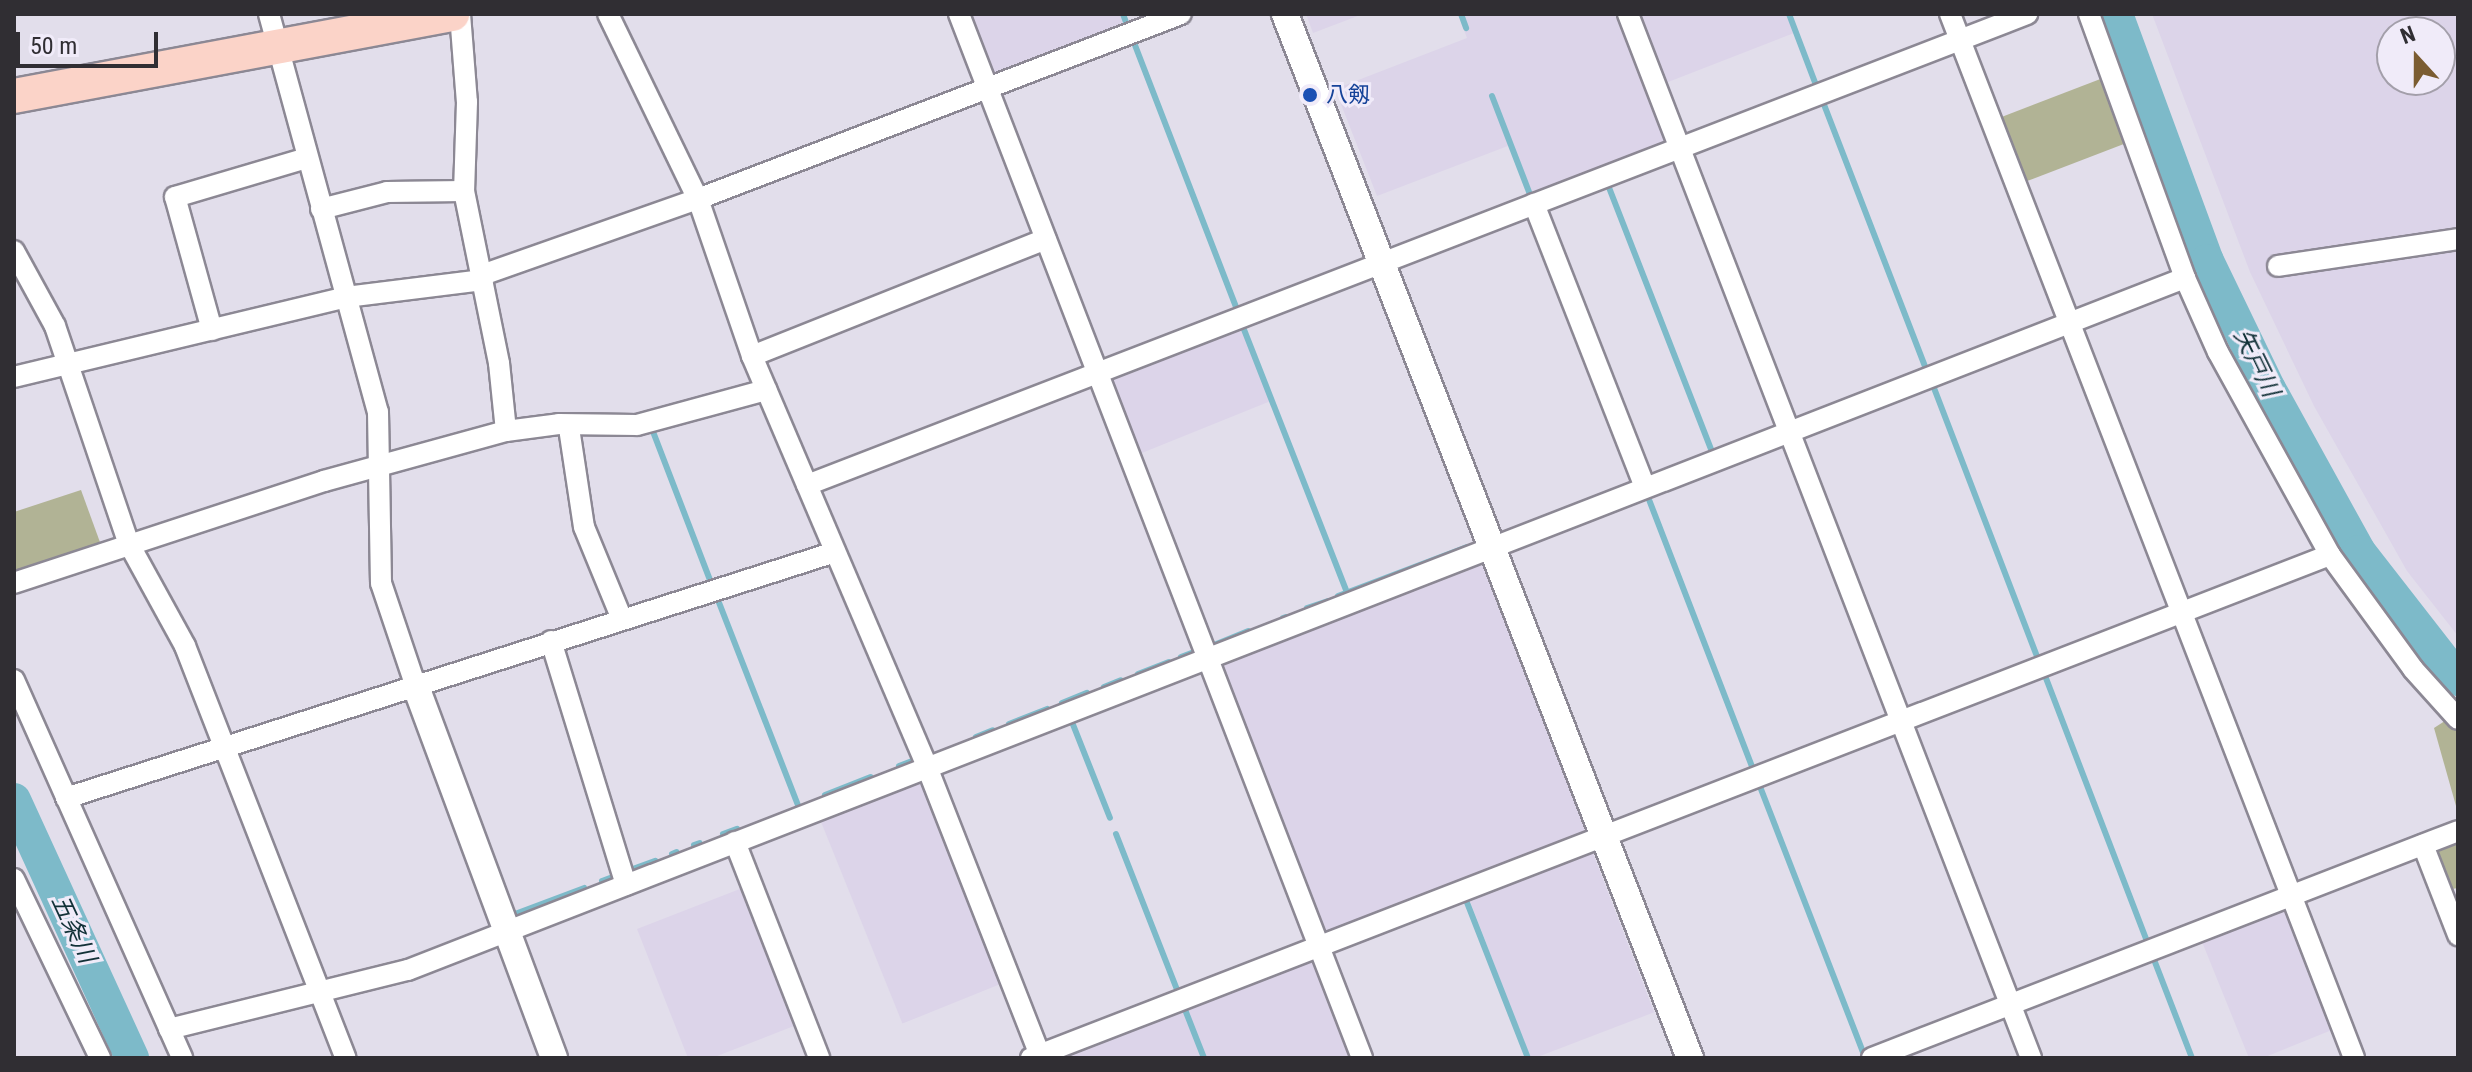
<!DOCTYPE html>
<html>
<head>
<meta charset="utf-8">
<style>
	body { margin:0 }
	#map { position:relative; width:2472px; height:1072px; overflow:hidden; background:#e2deeb; font-family:"Roboto Condensed","Noto Sans JP",sans-serif }
	div>[style] { position:absolute }
	.built>* { inset:0; background:#dcd4e9; transform-origin:0 0 }
	.green>* { inset:0; background:#b1b395; transform-origin:0 0 }
	.stream>* { height:6px; margin:-3px; padding:0 3px; transform-origin:3px; border-radius:3px; background:#7dbac9 }
	.river>* { height:34px; margin:-17px; padding:0 17px; transform-origin:17px; border-radius:17px; background:#7dbac9 }
	.roads { filter:drop-shadow(2px 0 #8c8894) drop-shadow(-2px 0 #8c8894) drop-shadow(0 2px #8c8894) drop-shadow(0 -2px #8c8894) }
	.minor>* { height:20px; margin:-10px; padding:0 10px; transform-origin:10px; border-radius:10px; background:#fff }
	.tertiary>* { height:26px; margin:-13px; padding:0 13px; transform-origin:13px; border-radius:13px; background:#fff }
	.trunk>* { height:34px; margin:-17px; padding:0 17px; transform-origin:17px; border-radius:17px; background:#fbd3c8 }
	.dots>* { width:22px; height:22px; translate:-50% -50%; box-sizing:border-box; border:4px solid #f0ebf9; border-radius:50% }
	span { translate:-50% -50%; white-space:nowrap; text-align:center; line-height:1.15; -webkit-text-stroke:6px #f0ebf9; paint-order:stroke }
	.transit-label { font-size:22px; color:#164399 }
	.left { translate:0 -50%; text-align:left }
	.water-label { font-size:24px; color:#123138; font-style:italic }
	.frame { position:absolute; inset:0; border:16px solid #302e33; pointer-events:none }
	.north { position:absolute; left:2376px; top:16px; width:80px; height:80px; box-sizing:border-box; background:#f0ebf9; border:2px solid #a39faa; border-radius:50%; rotate:339deg; font-size:22px; font-weight:700; line-height:32px; text-align:center; color:#302e33 }
	.north::after { content:''; display:block; margin:auto; width:28px; height:36px; background:#7b5c31; clip-path:polygon(50% 0,100% 100%,50% 72%,0 100%) }
	.scale { position:absolute; left:16px; top:32px; width:142px; height:36px; box-sizing:border-box; border:4px solid #302e33; border-top:0; padding-left:10px; font-size:24px; line-height:28px; white-space:nowrap; color:#302e33; -webkit-text-stroke:6px #f0ebf9; paint-order:stroke }
</style>
</head>
<body>
<div id="map">
	<div class="built">
		<i style="clip-path:polygon(967px 14px,1121px 14px,1125px 26px,991px 78px)"></i>
		<i style="clip-path:polygon(1306px 14px,1363px 14px,1313px 33px)"></i>
		<i style="clip-path:polygon(1458px 14px,1620px 14px,1670px 141px,1667px 146px,1533px 195px,1513px 144px,1377px 196px,1335px 89px,1467px 38px)"></i>
		<i style="clip-path:polygon(1635px 14px,1786px 14px,1794px 33px,1663px 84px)"></i>
		<i style="clip-path:polygon(evenodd,2152px 14px,2458px 14px,2458px 636px,2407px 571px,2314px 406px,2250px 272px,2152px 14px,2392px 32px,2440px 32px,2440px 80px,2392px 80px,2392px 32px)"></i>
		<i style="left:1240px;top:325px;width:82px;height:139px;rotate:68deg"></i>
		<i style="clip-path:polygon(1476px 565px,1485px 567px,1585px 829px,1580px 838px,1326px 935px,1222px 663px)"></i>
		<i style="left:923px;top:778px;width:220px;height:111px;rotate:68deg"></i>
		<i style="left:1591px;top:848px;width:176px;height:132px;rotate:69deg"></i>
		<i style="clip-path:polygon(745px 887px,799px 1024px,712px 1058px,688px 1058px,637px 929px)"></i>
		<i style="left:2286px;top:904px;width:134px;height:92px;rotate:68deg"></i>
		<i style="clip-path:polygon(1316px 955px,1355px 1058px,1205px 1058px,1185px 1005px)"></i>
		<i style="clip-path:polygon(1182px 1007px,1202px 1058px,1050px 1058px)"></i>
	</div>
	<div class="green">
		<i style="left:2103px;top:78px;width:69px;height:110px;rotate:69deg"></i>
		<i style="clip-path:polygon(81px 490px,101px 545px,14px 575px,14px 512px)"></i>
		<i style="clip-path:polygon(2451px 717px,2458px 725px,2458px 813px,2434px 728px)"></i>
		<i style="clip-path:polygon(2458px 838px,2458px 888px,2446px 890px,2429px 849px)"></i>
	</div>
	<div class="stream">
		<i style="left:1123px;top:14px;width:12px;rotate:70deg"></i>
		<i style="left:1461px;top:14px;width:15px;rotate:70deg"></i>
		<i style="left:1789px;top:14px;width:76px;rotate:69.2deg"></i>
		<i style="left:1133px;top:40px;width:289px;rotate:68.9deg"></i>
		<i style="left:1492px;top:96px;width:108px;rotate:68.9deg"></i>
		<i style="left:1531px;top:197px;width:4px;rotate:-27deg"></i>
		<i style="left:1823px;top:102px;width:286px;rotate:68.9deg"></i>
		<i style="left:1608px;top:185px;width:287px;rotate:68.7deg"></i>
		<i style="left:1243px;top:327px;width:286px;rotate:68.6deg"></i>
		<i style="left:1934px;top:388px;width:290px;rotate:69deg"></i>
		<i style="left:652px;top:429px;width:167px;rotate:69deg"></i>
		<i style="left:1648px;top:497px;width:292px;rotate:68.9deg"></i>
		<i style="left:1338px;top:596px;width:138px;rotate:-20.8deg"></i>
		<i style="left:718px;top:600px;width:220px;rotate:68.7deg"></i>
		<i style="left:1307px;top:608px;width:22px;rotate:-18deg"></i>
		<i style="left:1283px;top:618px;width:3px;rotate:-18deg"></i>
		<i style="left:1214px;top:645px;width:37px;rotate:-22deg"></i>
		<i style="left:1181px;top:657px;width:14px;rotate:-21deg"></i>
		<i style="left:2044px;top:673px;width:290px;rotate:69deg"></i>
		<i style="left:1138px;top:674px;width:33px;rotate:-21deg"></i>
		<i style="left:1104px;top:687px;width:18px;rotate:-22deg"></i>
		<i style="left:1062px;top:703px;width:27px;rotate:-22deg"></i>
		<i style="left:1072px;top:722px;width:103px;rotate:68.4deg"></i>
		<i style="left:1009px;top:724px;width:41px;rotate:-21.5deg"></i>
		<i style="left:976px;top:737px;width:18px;rotate:-22deg"></i>
		<i style="left:899px;top:766px;width:14px;rotate:-21deg"></i>
		<i style="left:1759px;top:784px;width:287px;rotate:68.8deg"></i>
		<i style="left:825px;top:795px;width:49px;rotate:-21.4deg"></i>
		<i style="left:723px;top:834px;width:15px;rotate:-20deg"></i>
		<i style="left:1116px;top:834px;width:170px;rotate:68.6deg"></i>
		<i style="left:694px;top:845px;width:6px;rotate:-18deg"></i>
		<i style="left:672px;top:854px;width:5px;rotate:-22deg"></i>
		<i style="left:630px;top:870px;width:27px;rotate:-20deg"></i>
		<i style="left:602px;top:881px;width:12px;rotate:-20deg"></i>
		<i style="left:1466px;top:900px;width:170px;rotate:68.6deg"></i>
		<i style="left:515px;top:914px;width:74px;rotate:-20.6deg"></i>
		<i style="left:2153px;top:957px;width:108px;rotate:68.9deg"></i>
		<i style="left:1184px;top:1007px;width:55px;rotate:68.6deg"></i>
	</div>
	<div class="river">
		<i style="left:2116px;top:14px;width:263px;rotate:69.8deg"></i>
		<i style="left:2207px;top:261px;width:142px;rotate:64.2deg"></i>
		<i style="left:2269px;top:389px;width:186px;rotate:61.1deg"></i>
		<i style="left:2359px;top:552px;width:161px;rotate:52.1deg"></i>
		<i style="left:14px;top:800px;width:284px;rotate:65.4deg"></i>
	</div>
	<div class="roads">
		<div class="minor">
			<i style="left:269px;top:14px;width:413px;rotate:74.7deg"></i>
			<i style="left:378px;top:412px;width:171px;rotate:89deg"></i>
			<i style="left:381px;top:583px;width:107px;rotate:71.4deg"></i>
			<i style="left:460px;top:14px;width:88px;rotate:85.5deg"></i>
			<i style="left:467px;top:102px;width:89px;rotate:91.9deg"></i>
			<i style="left:464px;top:191px;width:176px;rotate:78.5deg"></i>
			<i style="left:499px;top:363px;width:68px;rotate:84.1deg"></i>
			<i style="left:608px;top:14px;width:206px;rotate:64.1deg"></i>
			<i style="left:698px;top:199px;width:166px;rotate:71deg"></i>
			<i style="left:752px;top:356px;width:447px;rotate:66.9deg"></i>
			<i style="left:927px;top:767px;width:313px;rotate:68.6deg"></i>
			<i style="left:959px;top:14px;width:1119px;rotate:68.89deg"></i>
			<i style="left:1628px;top:14px;width:1119px;rotate:68.89deg"></i>
			<i style="left:1950px;top:14px;width:1119px;rotate:68.84deg"></i>
			<i style="left:2089px;top:14px;width:281px;rotate:70deg"></i>
			<i style="left:2185px;top:278px;width:81px;rotate:66deg"></i>
			<i style="left:2218px;top:352px;width:232px;rotate:61.1deg"></i>
			<i style="left:2330px;top:555px;width:141px;rotate:53.9deg"></i>
			<i style="left:2413px;top:669px;width:67px;rotate:48deg"></i>
			<i style="left:1534px;top:204px;width:304px;rotate:68.6deg"></i>
			<i style="left:321px;top:209px;width:68px;rotate:-14.4deg"></i>
			<i style="left:387px;top:192px;width:77px;rotate:-0.7deg"></i>
			<i style="left:14px;top:251px;width:85px;rotate:61.3deg"></i>
			<i style="left:55px;top:326px;width:230px;rotate:71.3deg"></i>
			<i style="left:129px;top:544px;width:116px;rotate:61.2deg"></i>
			<i style="left:185px;top:646px;width:442px;rotate:68.7deg"></i>
			<i style="left:2278px;top:266px;width:182px;rotate:-8.5deg"></i>
			<i style="left:482px;top:275px;width:229px;rotate:-19.4deg"></i>
			<i style="left:698px;top:199px;width:517px;rotate:-20.96deg"></i>
			<i style="left:212px;top:330px;width:138px;rotate:-105.5deg"></i>
			<i style="left:175px;top:197px;width:138px;rotate:-16.5deg"></i>
			<i style="left:752px;top:356px;width:316px;rotate:-21.7deg"></i>
			<i style="left:14px;top:377px;width:342px;rotate:-13.5deg"></i>
			<i style="left:346px;top:297px;width:138px;rotate:-7.1deg"></i>
			<i style="left:569px;top:428px;width:100px;rotate:81.4deg"></i>
			<i style="left:584px;top:527px;width:100px;rotate:67.6deg"></i>
			<i style="left:807px;top:485px;width:1308px;rotate:-21.11deg"></i>
			<i style="left:14px;top:583px;width:326px;rotate:-18.2deg"></i>
			<i style="left:324px;top:481px;width:189px;rotate:-15.4deg"></i>
			<i style="left:506px;top:431px;width:53px;rotate:-7.5deg"></i>
			<i style="left:559px;top:424px;width:78px;rotate:0.7deg"></i>
			<i style="left:637px;top:425px;width:134px;rotate:-15.2deg"></i>
			<i style="left:551px;top:641px;width:255px;rotate:72.9deg"></i>
			<i style="left:14px;top:680px;width:414px;rotate:66deg"></i>
			<i style="left:66px;top:798px;width:807px;rotate:-17.74deg"></i>
			<i style="left:735px;top:842px;width:232px;rotate:68.7deg"></i>
			<i style="left:2423px;top:845px;width:97px;rotate:68.7deg"></i>
			<i style="left:14px;top:879px;width:199px;rotate:64.3deg"></i>
			<i style="left:169px;top:1029px;width:246px;rotate:-13.9deg"></i>
			<i style="left:408px;top:970px;width:1907px;rotate:-21.28deg"></i>
			<i style="left:1031px;top:1058px;width:1393px;rotate:-21.17deg"></i>
			<i style="left:1872px;top:1058px;width:628px;rotate:-21.17deg"></i>
		</div>
		<div class="tertiary">
			<i style="left:1285px;top:14px;width:1120px;rotate:68.8deg"></i>
			<i style="left:415px;top:684px;width:399px;rotate:69.6deg"></i>
		</div>
		<div class="trunk">
			<i style="left:14px;top:96px;width:446px;rotate:-10.6deg"></i>
		</div>
	</div>
	<div class="dots">
		<i style="left:1310px;top:95px;background:#1a4fb4"></i>
	</div>
	<div class="transit-label">
		<span class="left" style="left:1326px;top:95px">八剱</span>
	</div>
	<div class="water-label">
		<span style="left:2256px;top:363px;rotate:64deg">矢戸川</span>
		<span style="left:73px;top:929px;rotate:65deg">五条川</span>
	</div>
	<div class="frame"></div>
	<div class="north">N</div>
	<div class="scale">50 m</div>
</div>
</body>
</html>
